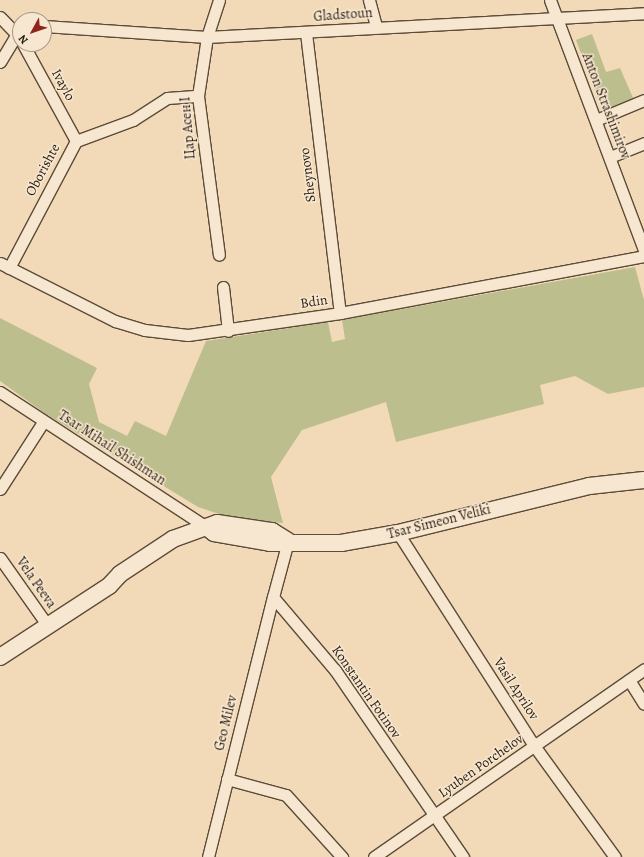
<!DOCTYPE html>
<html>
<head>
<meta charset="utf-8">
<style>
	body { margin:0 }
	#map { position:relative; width:644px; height:857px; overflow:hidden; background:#f2dab8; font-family:Alegreya,serif }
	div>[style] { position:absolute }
	.green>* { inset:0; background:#bdbe8d }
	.roads { filter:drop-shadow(1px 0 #5b4b38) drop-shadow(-1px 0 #5b4b38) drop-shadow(0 1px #5b4b38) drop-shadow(0 -1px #5b4b38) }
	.minor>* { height:11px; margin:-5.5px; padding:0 5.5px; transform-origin:5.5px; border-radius:5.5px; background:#f7e7d1 }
	.secondary>* { height:16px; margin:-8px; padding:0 8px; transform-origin:8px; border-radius:8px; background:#f7e7d1 }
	span { translate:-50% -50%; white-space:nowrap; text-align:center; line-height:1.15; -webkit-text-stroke:3px #f7e7d1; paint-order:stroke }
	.street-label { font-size:14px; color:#291b0d }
	.north { position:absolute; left:12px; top:12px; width:40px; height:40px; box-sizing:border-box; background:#f7e7d1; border:1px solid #a59583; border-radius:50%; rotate:230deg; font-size:11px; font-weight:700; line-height:16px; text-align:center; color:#291b0d }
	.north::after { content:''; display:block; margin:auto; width:14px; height:18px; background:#8f2418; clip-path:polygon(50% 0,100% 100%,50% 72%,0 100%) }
</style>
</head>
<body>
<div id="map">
	<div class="green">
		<i style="clip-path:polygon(592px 34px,606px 72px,620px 68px,634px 100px,603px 112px,576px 40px)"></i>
		<i style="clip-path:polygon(635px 267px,644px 300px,644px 387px,608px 394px,575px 376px,540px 385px,544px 404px,396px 442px,386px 402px,302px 430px,271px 477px,283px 523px,228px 517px,198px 507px,46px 414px,0 381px,0 318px,97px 368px,89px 384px,99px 422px,127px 436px,135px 421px,166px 436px,206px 341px,328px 322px,332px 342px,345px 339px,342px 320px)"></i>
	</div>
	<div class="roads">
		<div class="minor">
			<i style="left:219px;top:0;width:39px;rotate:108deg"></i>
			<i style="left:207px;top:37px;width:60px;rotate:98.7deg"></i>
			<i style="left:198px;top:96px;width:160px;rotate:82.5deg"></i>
			<i style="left:369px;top:0;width:28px;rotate:75deg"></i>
			<i style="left:550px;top:0;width:267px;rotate:69.4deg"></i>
			<i style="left:0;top:17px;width:29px;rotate:46deg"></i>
			<i style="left:44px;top:26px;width:163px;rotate:3.9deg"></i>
			<i style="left:207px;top:37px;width:438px;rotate:-3.1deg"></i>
			<i style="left:306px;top:33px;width:282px;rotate:83.1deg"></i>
			<i style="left:23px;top:44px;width:111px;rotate:61.3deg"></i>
			<i style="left:0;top:62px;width:39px;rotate:-59deg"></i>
			<i style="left:596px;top:120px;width:52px;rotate:-22.6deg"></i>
			<i style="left:610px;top:157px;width:37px;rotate:-22deg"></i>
			<i style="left:0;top:263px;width:129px;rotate:26.8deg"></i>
			<i style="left:115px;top:321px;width:31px;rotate:17deg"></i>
			<i style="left:145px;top:330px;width:43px;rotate:6.6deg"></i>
			<i style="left:188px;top:335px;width:154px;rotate:-8.2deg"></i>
			<i style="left:340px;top:313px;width:309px;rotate:-10.6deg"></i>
			<i style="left:9px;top:268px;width:144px;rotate:-62.2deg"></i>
			<i style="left:76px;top:141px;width:61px;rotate:-20.2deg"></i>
			<i style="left:133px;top:120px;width:40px;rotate:-32.9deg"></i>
			<i style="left:167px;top:98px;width:31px;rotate:-4deg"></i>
			<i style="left:223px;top:287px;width:44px;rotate:83.5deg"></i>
			<i style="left:0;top:392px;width:250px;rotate:33.2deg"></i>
			<i style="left:0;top:489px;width:80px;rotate:-57.3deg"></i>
			<i style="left:398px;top:533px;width:254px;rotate:57.4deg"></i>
			<i style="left:535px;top:747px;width:136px;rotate:54deg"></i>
			<i style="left:288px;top:541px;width:58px;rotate:105deg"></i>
			<i style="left:273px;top:597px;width:96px;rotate:49.7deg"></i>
			<i style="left:335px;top:670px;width:227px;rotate:55.6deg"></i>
			<i style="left:0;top:558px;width:83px;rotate:54.8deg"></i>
			<i style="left:629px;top:680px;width:28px;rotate:58deg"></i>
			<i style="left:227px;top:779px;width:61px;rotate:15.2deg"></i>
			<i style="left:286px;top:795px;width:84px;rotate:47.9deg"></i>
			<i style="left:208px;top:857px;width:268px;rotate:-76deg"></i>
			<i style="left:374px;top:857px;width:329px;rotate:-34.8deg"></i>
		</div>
		<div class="secondary">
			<i style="left:209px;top:529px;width:6px;rotate:39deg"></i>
			<i style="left:214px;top:533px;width:57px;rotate:10.1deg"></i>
			<i style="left:270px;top:543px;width:71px"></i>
			<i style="left:341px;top:543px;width:58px;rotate:-10deg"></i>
			<i style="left:398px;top:533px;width:197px;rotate:-13.8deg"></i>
			<i style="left:589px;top:486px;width:55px;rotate:-6.2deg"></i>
			<i style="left:0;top:657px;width:130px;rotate:-33.1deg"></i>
			<i style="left:109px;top:586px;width:16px;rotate:-47deg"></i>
			<i style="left:120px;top:574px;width:64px;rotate:-33.4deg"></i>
			<i style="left:173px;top:539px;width:47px;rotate:-20deg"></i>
			<i style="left:217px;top:523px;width:56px;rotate:8.3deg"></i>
			<i style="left:272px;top:531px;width:19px;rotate:32deg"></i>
		</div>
	</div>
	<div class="street-label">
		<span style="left:343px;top:15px;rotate:-4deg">Gladstoun</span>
		<span style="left:63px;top:85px;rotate:61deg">Ivaylo</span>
		<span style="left:606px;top:106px;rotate:69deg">Anton Strashimirov</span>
		<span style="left:188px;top:128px;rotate:-95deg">Цар Асен I</span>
		<span style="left:43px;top:170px;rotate:-62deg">Oborishte</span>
		<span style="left:308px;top:175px;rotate:-97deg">Sheynovo</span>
		<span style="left:314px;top:302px;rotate:-9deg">Bdin</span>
		<span style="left:112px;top:448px;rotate:33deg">Tsar Mihail Shishman</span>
		<span style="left:439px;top:522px;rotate:-14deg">Tsar Simeon Veliki</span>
		<span style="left:36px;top:583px;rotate:55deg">Vela Peeva</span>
		<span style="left:516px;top:689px;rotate:57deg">Vasil Aprilov</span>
		<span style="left:366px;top:692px;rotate:55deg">Konstantin Fotinov</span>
		<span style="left:226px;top:723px;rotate:-76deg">Geo Milev</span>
		<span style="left:481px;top:766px;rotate:-35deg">Lyuben Porchelov</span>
	</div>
	<div class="north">N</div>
</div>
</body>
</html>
